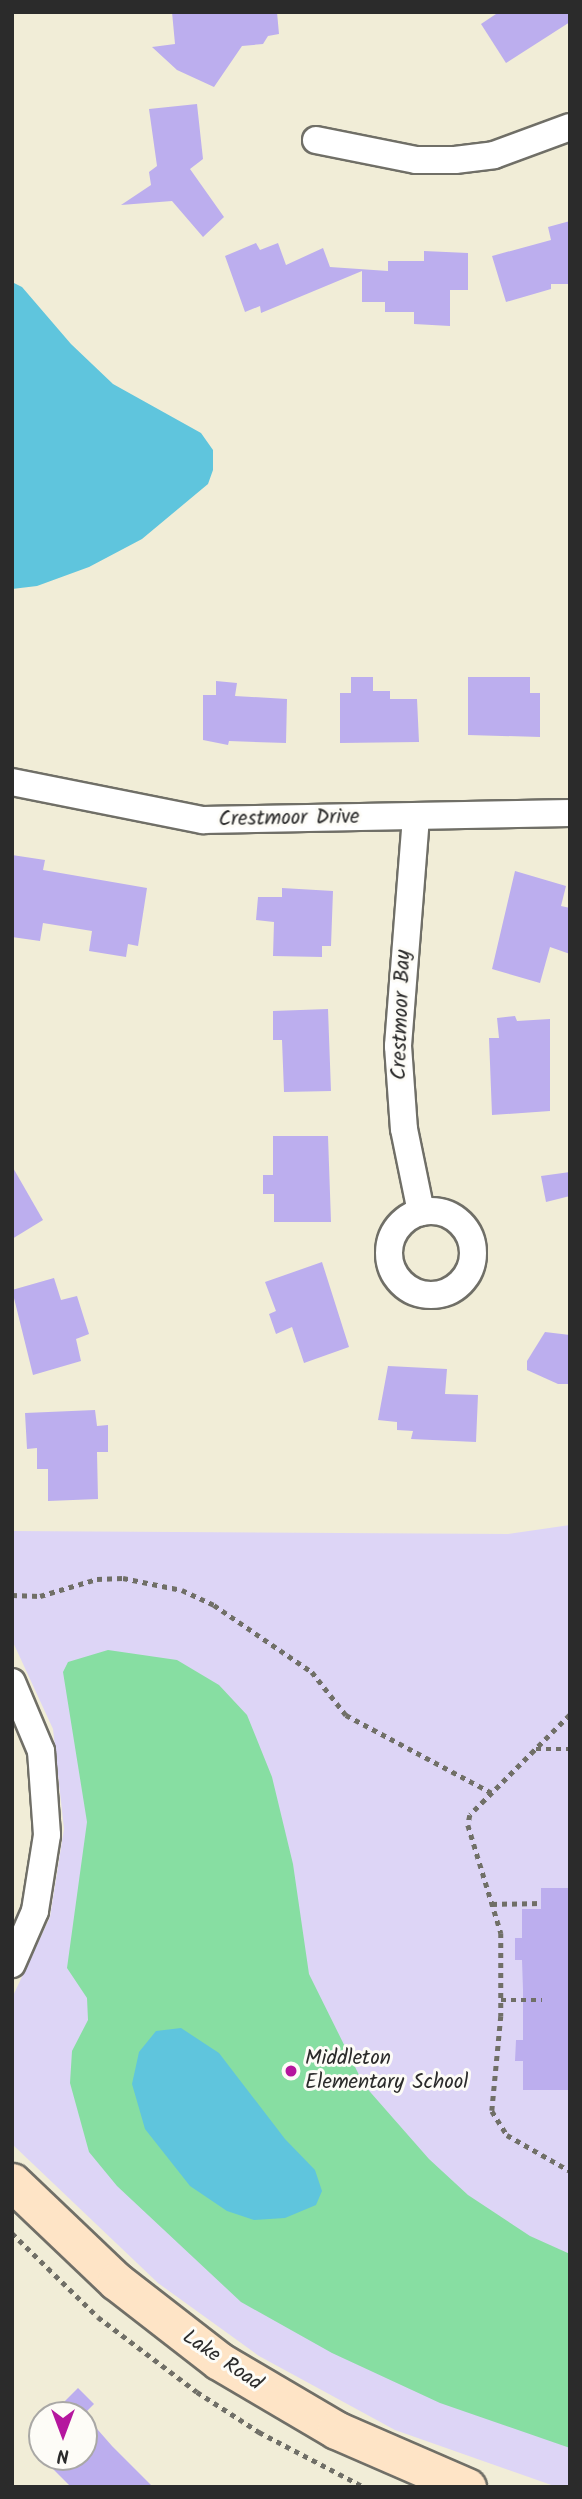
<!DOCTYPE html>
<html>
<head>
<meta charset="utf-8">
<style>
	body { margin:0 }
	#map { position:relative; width:582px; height:2499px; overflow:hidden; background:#f1edd7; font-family:Kalam,sans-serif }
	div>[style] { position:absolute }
	.built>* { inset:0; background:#ddd5f6 }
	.green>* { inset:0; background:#87dea2 }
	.water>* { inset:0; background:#5fc5dd }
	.building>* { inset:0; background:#bcaeee }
	.path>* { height:4.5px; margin-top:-2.25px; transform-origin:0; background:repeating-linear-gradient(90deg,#706f67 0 5px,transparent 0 10px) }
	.roads { filter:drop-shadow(2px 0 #706f67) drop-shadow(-2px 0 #706f67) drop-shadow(0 2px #706f67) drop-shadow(0 -2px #706f67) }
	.street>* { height:26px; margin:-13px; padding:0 13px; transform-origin:13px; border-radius:13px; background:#fff }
	.street>.ring { margin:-13px; padding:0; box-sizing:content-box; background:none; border:26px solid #fff; border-radius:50% }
	.secondary>* { height:37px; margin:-18.5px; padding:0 18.5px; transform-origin:18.5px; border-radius:18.5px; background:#fee4c6 }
	.dots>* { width:19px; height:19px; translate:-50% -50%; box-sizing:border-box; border:4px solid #fdfcf7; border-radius:50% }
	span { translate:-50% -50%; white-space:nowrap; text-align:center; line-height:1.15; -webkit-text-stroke:6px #fdfcf7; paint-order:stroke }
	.street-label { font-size:21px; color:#2b2b2b }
	.poi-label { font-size:21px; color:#2b2b2b }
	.left { translate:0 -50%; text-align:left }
	.frame { position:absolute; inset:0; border:14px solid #2b2b2b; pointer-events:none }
	.north { position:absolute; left:28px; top:2401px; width:70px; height:70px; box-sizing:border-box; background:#fdfcf7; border:2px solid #a9a8a5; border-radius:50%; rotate:180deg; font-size:19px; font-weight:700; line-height:28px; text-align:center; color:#2b2b2b }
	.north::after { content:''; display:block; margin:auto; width:24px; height:32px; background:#b5179e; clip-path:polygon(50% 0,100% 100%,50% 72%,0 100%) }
</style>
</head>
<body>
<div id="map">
	<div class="built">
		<i style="clip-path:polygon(570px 1525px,570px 2487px,557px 2487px,395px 2430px,259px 2356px,158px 2283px,12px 2144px,12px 1998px,50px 1917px,64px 1829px,53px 1729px,12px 1640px,12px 1531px,508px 1534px)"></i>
	</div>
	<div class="green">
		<i style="clip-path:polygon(108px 1650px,177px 1660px,219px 1685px,247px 1715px,272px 1777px,293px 1864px,309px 1974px,364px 2085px,429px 2159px,468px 2195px,530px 2236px,570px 2254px,570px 2448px,440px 2403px,332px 2353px,241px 2302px,117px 2186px,89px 2152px,70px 2083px,72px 2051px,88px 2020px,87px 1998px,67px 1968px,87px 1822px,63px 1672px,68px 1662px)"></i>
	</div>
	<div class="water">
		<i style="clip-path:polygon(12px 282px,22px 287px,71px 344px,113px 384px,201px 433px,213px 450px,213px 470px,208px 484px,142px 539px,89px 567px,37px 586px,12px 589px)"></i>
		<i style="clip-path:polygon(181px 2028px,219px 2053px,285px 2139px,315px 2170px,322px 2191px,316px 2205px,285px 2218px,254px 2220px,227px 2211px,190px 2186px,145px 2129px,132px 2084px,139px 2052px,156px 2031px)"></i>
	</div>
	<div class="building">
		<i style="clip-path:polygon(172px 12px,277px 12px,279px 34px,268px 36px,263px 44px,242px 46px,214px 87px,177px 70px,152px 47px,175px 44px)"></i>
		<i style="clip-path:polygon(499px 12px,570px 12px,570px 22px,506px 63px,481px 24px)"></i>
		<i style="clip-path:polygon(197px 104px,203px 159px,190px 169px,224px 217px,203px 237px,172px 201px,121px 205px,151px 185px,149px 172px,157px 166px,149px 109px)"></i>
		<i style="clip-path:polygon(570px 221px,570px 284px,551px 284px,551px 289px,506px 302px,492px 256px,551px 240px,548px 227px)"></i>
		<i style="clip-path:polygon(256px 243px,260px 250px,278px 243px,286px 265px,323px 248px,330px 267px,388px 271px,388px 261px,424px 261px,424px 251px,468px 253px,468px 290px,450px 290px,450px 326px,414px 324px,414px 312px,385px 312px,385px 302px,362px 302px,362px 271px,261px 313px,260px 306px,245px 312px,225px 256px)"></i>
		<i style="clip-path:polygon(351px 677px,373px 677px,373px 691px,390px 691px,390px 699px,417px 699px,419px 742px,340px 743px,340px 693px,351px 693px)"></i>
		<i style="clip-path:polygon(468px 677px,530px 677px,530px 693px,540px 693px,540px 737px,468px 735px)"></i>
		<i style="clip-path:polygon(216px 681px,237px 683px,235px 696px,287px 699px,286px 743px,229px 741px,228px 745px,203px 740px,203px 695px,216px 695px)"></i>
		<i style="clip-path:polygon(12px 855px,45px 860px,43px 870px,147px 888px,138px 946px,128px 944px,126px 957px,89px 951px,92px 931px,43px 923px,40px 941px,12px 937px)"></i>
		<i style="clip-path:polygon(515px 871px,566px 886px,561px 906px,570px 908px,570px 954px,550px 947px,540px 983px,492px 969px)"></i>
		<i style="clip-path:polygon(282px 888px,333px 891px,331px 946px,322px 946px,322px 957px,273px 956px,274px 922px,256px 920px,258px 897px,282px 897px)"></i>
		<i style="clip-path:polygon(328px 1009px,331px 1091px,284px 1092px,282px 1040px,273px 1040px,273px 1011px)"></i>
		<i style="clip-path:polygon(515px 1016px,517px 1021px,550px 1019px,550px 1111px,492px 1115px,489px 1038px,499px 1038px,497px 1018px)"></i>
		<i style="clip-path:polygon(273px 1136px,328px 1136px,331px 1222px,274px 1222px,274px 1194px,263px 1194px,263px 1175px,273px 1175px)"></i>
		<i style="clip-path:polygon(12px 1166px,43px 1220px,12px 1239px)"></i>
		<i style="clip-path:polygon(570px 1172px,570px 1196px,546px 1202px,541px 1176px)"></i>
		<i style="clip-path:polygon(322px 1262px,349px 1347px,304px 1363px,292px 1327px,276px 1334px,269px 1314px,276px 1311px,265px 1282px)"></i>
		<i style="clip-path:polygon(54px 1278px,61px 1300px,77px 1296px,89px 1334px,76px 1339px,81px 1361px,33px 1375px,12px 1290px)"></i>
		<i style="clip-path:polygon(545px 1332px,570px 1335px,570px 1384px,558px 1384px,527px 1370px,527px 1361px)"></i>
		<i style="clip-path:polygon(388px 1366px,447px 1369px,445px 1394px,478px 1395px,476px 1442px,411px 1439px,413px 1431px,397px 1430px,397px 1422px,378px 1420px)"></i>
		<i style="clip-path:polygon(95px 1410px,97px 1426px,108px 1425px,108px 1452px,97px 1452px,98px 1499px,48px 1501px,48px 1469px,37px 1469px,37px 1448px,27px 1449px,25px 1413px)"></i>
		<i style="clip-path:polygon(541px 1888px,570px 1888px,570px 2090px,523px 2090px,523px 2061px,515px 2061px,516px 2040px,523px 2040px,523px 1990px,522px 1960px,515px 1960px,515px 1938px,522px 1938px,522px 1909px,541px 1909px)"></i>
		<i style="clip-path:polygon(78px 2388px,94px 2404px,83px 2415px,51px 2415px)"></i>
		<i style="clip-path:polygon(84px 2414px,112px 2446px,153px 2487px,71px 2487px,41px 2457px,84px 2457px)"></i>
	</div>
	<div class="path">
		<i style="left:12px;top:1595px;width:28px;rotate:2deg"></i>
		<i style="left:40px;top:1596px;width:59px;rotate:-16.6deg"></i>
		<i style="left:97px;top:1579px;width:26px;rotate:-2deg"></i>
		<i style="left:123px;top:1578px;width:60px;rotate:11.5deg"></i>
		<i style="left:182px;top:1590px;width:35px;rotate:25deg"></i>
		<i style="left:214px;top:1605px;width:119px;rotate:34.4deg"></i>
		<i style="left:312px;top:1672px;width:55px;rotate:51.7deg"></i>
		<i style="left:346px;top:1715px;width:166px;rotate:28.1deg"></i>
		<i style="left:570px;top:1715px;width:141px;rotate:135deg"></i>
		<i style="left:470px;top:1815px;width:10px;rotate:101deg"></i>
		<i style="left:468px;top:1825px;width:113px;rotate:73deg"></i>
		<i style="left:501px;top:1933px;width:83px;rotate:90deg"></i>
		<i style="left:501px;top:2016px;width:95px;rotate:95.4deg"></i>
		<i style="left:492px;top:2111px;width:28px;rotate:58deg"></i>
		<i style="left:507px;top:2135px;width:73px;rotate:29.7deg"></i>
		<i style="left:536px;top:1749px;width:34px"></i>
		<i style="left:492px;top:1904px;width:49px;rotate:-1.2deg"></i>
		<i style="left:501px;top:2000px;width:41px"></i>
		<i style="left:12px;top:2233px;width:120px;rotate:44.3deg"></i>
		<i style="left:98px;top:2317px;width:124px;rotate:37.1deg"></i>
		<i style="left:197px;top:2392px;width:74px;rotate:32.8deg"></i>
		<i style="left:259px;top:2432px;width:119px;rotate:27.6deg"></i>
	</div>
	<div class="roads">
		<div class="street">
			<i style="left:316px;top:140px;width:102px;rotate:11.3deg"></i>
			<i style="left:416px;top:160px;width:39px"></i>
			<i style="left:455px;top:160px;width:39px;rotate:-7deg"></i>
			<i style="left:494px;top:155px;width:81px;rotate:-20.2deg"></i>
			<i style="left:12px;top:782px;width:195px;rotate:11.3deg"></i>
			<i style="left:203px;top:820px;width:367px;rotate:-1.1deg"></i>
			<i style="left:416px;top:817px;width:230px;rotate:94.5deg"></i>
			<i style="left:398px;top:1046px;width:83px;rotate:85.9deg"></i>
			<i style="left:404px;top:1129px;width:85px;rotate:78.4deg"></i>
			<i class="ring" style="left:389px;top:1211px;width:58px;height:58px"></i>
			<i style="left:12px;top:1682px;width:75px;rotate:67.2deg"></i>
			<i style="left:41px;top:1751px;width:84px;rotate:85.9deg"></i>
			<i style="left:47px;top:1835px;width:77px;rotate:99deg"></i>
			<i style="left:35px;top:1911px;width:58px;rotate:113.5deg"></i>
		</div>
		<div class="secondary">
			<i style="left:12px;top:2182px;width:144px;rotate:43.6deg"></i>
			<i style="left:116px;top:2281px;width:130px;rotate:37.8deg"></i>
			<i style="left:219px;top:2361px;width:136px;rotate:30.5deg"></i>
			<i style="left:336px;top:2430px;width:143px;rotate:23.5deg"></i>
		</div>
	</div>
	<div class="dots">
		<i style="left:291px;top:2071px;background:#b5179e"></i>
	</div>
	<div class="street-label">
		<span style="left:289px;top:819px;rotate:-1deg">Crestmoor Drive</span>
		<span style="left:402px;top:1015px;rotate:-88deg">Crestmoor Bay</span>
		<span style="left:222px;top:2361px;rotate:34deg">Lake Road</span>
	</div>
	<div class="poi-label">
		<span class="left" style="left:305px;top:2071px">Middleton<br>Elementary School</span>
	</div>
	<div class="frame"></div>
	<div class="north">N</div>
</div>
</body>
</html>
